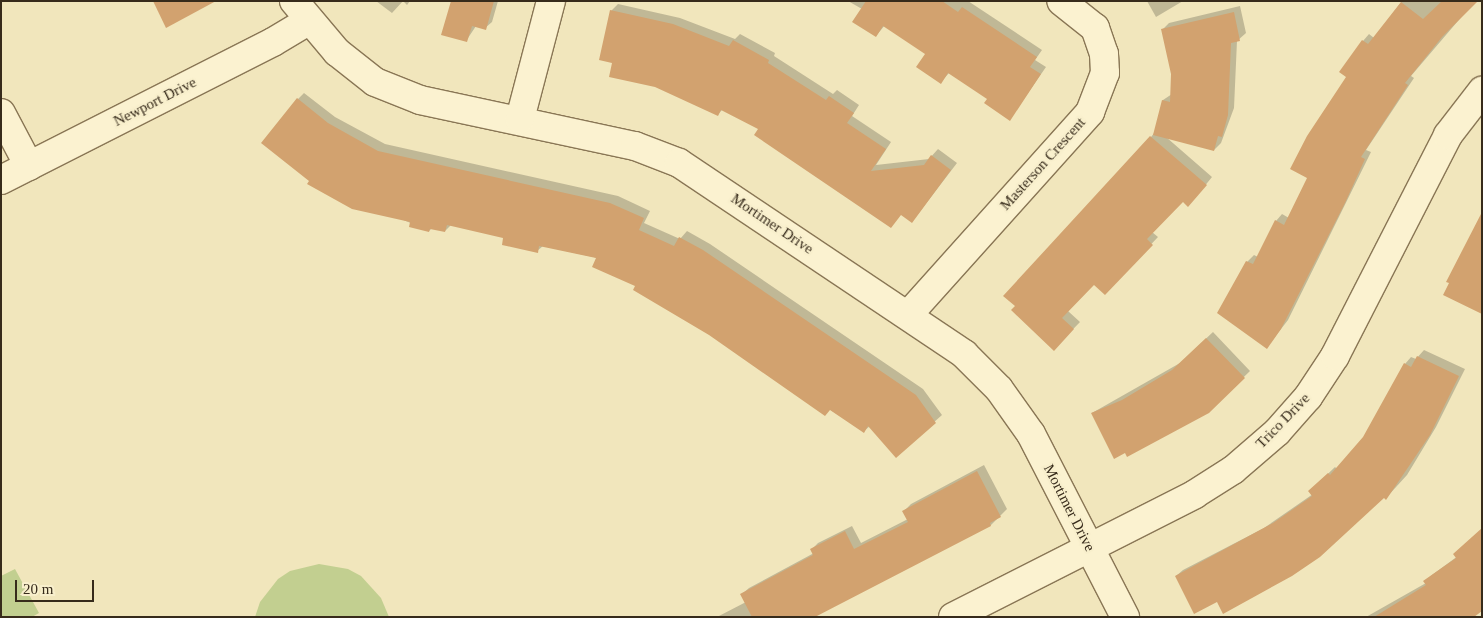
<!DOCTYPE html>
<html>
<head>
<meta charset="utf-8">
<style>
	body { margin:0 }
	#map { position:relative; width:1483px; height:618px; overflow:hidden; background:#f1e6bc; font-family:Georgia,serif }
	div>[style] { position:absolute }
	.green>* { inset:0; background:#c2cf90 }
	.shadow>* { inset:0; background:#0003 }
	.building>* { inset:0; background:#d2a26f }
	.roads { filter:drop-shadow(1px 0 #897655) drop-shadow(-1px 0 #897655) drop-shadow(0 1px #897655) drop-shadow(0 -1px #897655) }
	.street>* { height:28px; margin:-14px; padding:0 14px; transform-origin:14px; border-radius:14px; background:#fbf2d0 }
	span { translate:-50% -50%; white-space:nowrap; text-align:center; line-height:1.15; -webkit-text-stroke:4.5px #f8efcc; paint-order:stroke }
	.street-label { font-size:15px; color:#372b1b }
	.frame { position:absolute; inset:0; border:2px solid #372b1b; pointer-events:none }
	.scale { position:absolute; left:15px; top:580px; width:79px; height:22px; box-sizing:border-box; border:2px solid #372b1b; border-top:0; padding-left:6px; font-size:15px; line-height:18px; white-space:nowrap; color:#372b1b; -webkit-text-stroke:4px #f8efcc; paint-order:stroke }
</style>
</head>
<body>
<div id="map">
	<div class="green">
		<i style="clip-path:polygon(319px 564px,348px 569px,361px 576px,381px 598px,389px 617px,255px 617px,260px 602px,278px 579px,290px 571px)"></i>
		<i style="clip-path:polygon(15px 569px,39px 613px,32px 617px,1px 617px,1px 576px)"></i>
	</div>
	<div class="shadow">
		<i style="clip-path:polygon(376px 1px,410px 1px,407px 5px,403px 1px,392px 13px)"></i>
		<i style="clip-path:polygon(452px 1px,498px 1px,492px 22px,485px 28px,476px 26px,466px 41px)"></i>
		<i style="clip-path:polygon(848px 1px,968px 1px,1042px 50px,1035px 60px,1046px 67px,1010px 119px,989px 99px,949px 73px,941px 82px,927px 54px,885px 25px,876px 36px,862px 9px)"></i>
		<i style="clip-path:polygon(1147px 1px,1183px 1px,1156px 17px)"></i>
		<i style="clip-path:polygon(1402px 1px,1475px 1px,1411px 76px,1414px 78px,1366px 150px,1371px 152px,1288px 320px,1267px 347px,1247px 262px,1254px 255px,1258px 257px,1276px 221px,1282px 214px,1289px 218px,1309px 177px,1363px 41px,1369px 34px,1374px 38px)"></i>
		<i style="clip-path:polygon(618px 4px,680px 18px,735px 39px,740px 34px,775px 53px,774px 56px,833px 94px,837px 90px,859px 105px,852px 116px,891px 142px,876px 165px,929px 159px,938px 149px,957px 163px,918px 214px,723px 109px,718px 114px,655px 86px,614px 62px,611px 11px)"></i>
		<i style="clip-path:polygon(1240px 6px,1246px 33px,1237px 41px,1234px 108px,1221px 143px,1214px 150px,1166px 137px,1212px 177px,1195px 198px,1183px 201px,1152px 232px,1158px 237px,1105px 293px,1094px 284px,1068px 311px,1080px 322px,1054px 349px,1013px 310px,1155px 132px,1163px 100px,1172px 94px,1173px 74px,1162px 30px,1169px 23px)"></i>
		<i style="clip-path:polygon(304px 93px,335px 117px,385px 144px,618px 196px,650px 211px,644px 223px,680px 239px,687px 231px,710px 244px,923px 389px,942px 415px,896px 456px,870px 426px,864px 431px,710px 334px,598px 258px,543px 246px,537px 251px,505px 237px,452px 224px,445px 231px,432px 228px,429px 231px,311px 180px,298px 99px)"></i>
		<i style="clip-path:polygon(1213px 332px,1250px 371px,1208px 412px,1126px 452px,1092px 413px,1180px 363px)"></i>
		<i style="clip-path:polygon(1424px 350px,1465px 369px,1436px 427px,1407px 475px,1386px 498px,1384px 496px,1218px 600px,1176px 576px,1183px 570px,1264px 528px,1313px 494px,1310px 491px,1335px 467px,1337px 469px,1364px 438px,1405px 364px,1411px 357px,1416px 359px)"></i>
		<i style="clip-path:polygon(984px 465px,1007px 509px,991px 525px,812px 617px,717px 617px,746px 602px,742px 594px,749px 588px,814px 553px,812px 549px,818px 543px,852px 526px,861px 543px,908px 519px,904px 511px,911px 504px)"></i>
		<i style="clip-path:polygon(1477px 542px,1470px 617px,1366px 617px,1426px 583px,1432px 575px)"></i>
	</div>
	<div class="building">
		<i style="clip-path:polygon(153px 1px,216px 1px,166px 28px)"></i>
		<i style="clip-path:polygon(451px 1px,494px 1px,486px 30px,472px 26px,467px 42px,441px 35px)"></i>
		<i style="clip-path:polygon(866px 1px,942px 1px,958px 12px,962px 7px,1037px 57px,1030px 67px,1041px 74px,1010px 121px,984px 103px,987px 99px,948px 73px,941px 84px,916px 67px,925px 54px,883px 26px,876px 37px,852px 22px)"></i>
		<i style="clip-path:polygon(1442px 1px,1478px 1px,1442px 37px,1405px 83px,1408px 85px,1361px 157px,1365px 159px,1345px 203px,1281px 329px,1267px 349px,1217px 313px,1246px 261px,1253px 264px,1275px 220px,1284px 225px,1307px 178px,1290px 169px,1307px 136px,1346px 77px,1339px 72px,1362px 40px,1368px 44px,1401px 2px,1423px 19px)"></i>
		<i style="clip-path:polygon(610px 10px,673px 24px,729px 46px,733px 40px,769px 60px,768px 63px,826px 100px,829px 96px,854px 113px,847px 123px,886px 149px,871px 171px,924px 165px,931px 155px,951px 170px,912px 223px,901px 215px,891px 228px,754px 135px,758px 129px,721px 110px,718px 116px,655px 87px,609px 77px,612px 63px,599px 60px)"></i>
		<i style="clip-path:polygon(1234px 12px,1240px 41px,1231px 43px,1228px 115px,1222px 137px,1218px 136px,1214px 151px,1153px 135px,1162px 100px,1170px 102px,1171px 74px,1161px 29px)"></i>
		<i style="clip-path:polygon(297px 98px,328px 123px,378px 151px,610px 203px,644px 218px,639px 230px,674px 246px,679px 237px,703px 250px,916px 395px,936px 423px,896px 458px,868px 426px,864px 433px,830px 410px,825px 416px,709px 335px,633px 290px,635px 286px,592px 267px,596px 258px,539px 246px,538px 253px,502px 245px,503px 238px,447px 225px,445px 232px,430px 229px,429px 232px,409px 227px,410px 222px,352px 209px,307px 184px,309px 181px,261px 143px)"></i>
		<i style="clip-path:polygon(1150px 136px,1207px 185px,1188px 207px,1183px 202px,1147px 239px,1153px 245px,1105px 295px,1094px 285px,1062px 318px,1074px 329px,1054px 351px,1011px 310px,1015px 306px,1003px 296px)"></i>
		<i style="clip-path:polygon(1482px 212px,1482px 314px,1443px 295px,1449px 283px,1446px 282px)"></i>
		<i style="clip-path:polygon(1206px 338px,1245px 378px,1209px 413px,1127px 457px,1125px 453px,1114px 459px,1091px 413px,1122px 400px,1172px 370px)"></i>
		<i style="clip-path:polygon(1417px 356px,1459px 376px,1430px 435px,1386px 500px,1384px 498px,1320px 557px,1292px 576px,1223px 614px,1217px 602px,1194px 614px,1175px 576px,1273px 523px,1312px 496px,1308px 491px,1328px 473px,1330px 475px,1363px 437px,1404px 363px,1411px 367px)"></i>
		<i style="clip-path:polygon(977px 471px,1001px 517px,990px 523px,991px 526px,815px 617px,752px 617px,740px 594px,813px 555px,810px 549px,845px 531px,854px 549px,908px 522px,902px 511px)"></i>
		<i style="clip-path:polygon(1482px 528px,1482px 611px,1474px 617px,1374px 617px,1426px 585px,1423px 581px,1456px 558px,1453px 554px)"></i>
	</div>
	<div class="roads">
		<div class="street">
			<i style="left:294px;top:1px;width:67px;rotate:49.9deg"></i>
			<i style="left:337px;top:52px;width:48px;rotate:38.3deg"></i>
			<i style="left:375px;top:82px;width:48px;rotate:21.8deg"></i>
			<i style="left:420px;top:100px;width:220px;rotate:12.1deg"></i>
			<i style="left:635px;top:146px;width:47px;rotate:21.1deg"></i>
			<i style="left:679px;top:163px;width:343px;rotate:33.8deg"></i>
			<i style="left:964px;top:354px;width:49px;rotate:45deg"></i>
			<i style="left:999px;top:389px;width:55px;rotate:54.6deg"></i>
			<i style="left:1031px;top:434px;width:206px;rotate:62.8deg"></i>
			<i style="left:1px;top:113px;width:60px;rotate:62.2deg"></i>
			<i style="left:520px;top:119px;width:122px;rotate:-75.3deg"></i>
			<i style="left:1px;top:180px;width:305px;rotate:-26.9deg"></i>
			<i style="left:273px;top:42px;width:41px;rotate:-31deg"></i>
			<i style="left:908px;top:315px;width:273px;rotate:-48.1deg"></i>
			<i style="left:1090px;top:112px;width:42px;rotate:-69deg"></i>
			<i style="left:1105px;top:73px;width:19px;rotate:-93deg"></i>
			<i style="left:1104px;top:54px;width:28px;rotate:-109deg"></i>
			<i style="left:1095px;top:28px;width:43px;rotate:-141.5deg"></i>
			<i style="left:953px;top:617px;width:271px;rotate:-26.9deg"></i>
			<i style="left:1195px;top:494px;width:45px;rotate:-32.3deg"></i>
			<i style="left:1233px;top:470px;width:58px;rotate:-40.8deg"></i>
			<i style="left:1277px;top:432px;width:47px;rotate:-48.5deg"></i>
			<i style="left:1308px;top:397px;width:49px;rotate:-56.6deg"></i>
			<i style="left:1335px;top:356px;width:248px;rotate:-62.9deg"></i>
			<i style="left:1448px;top:135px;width:56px;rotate:-52.3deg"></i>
		</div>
	</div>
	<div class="street-label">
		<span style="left:155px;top:102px;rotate:-27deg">Newport Drive</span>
		<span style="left:1043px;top:164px;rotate:-48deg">Masterson Crescent</span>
		<span style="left:772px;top:224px;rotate:34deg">Mortimer Drive</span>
		<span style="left:1283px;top:421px;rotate:-46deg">Trico Drive</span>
		<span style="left:1069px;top:508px;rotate:63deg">Mortimer Drive</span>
	</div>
	<div class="frame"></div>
	<div class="scale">20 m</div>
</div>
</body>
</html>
